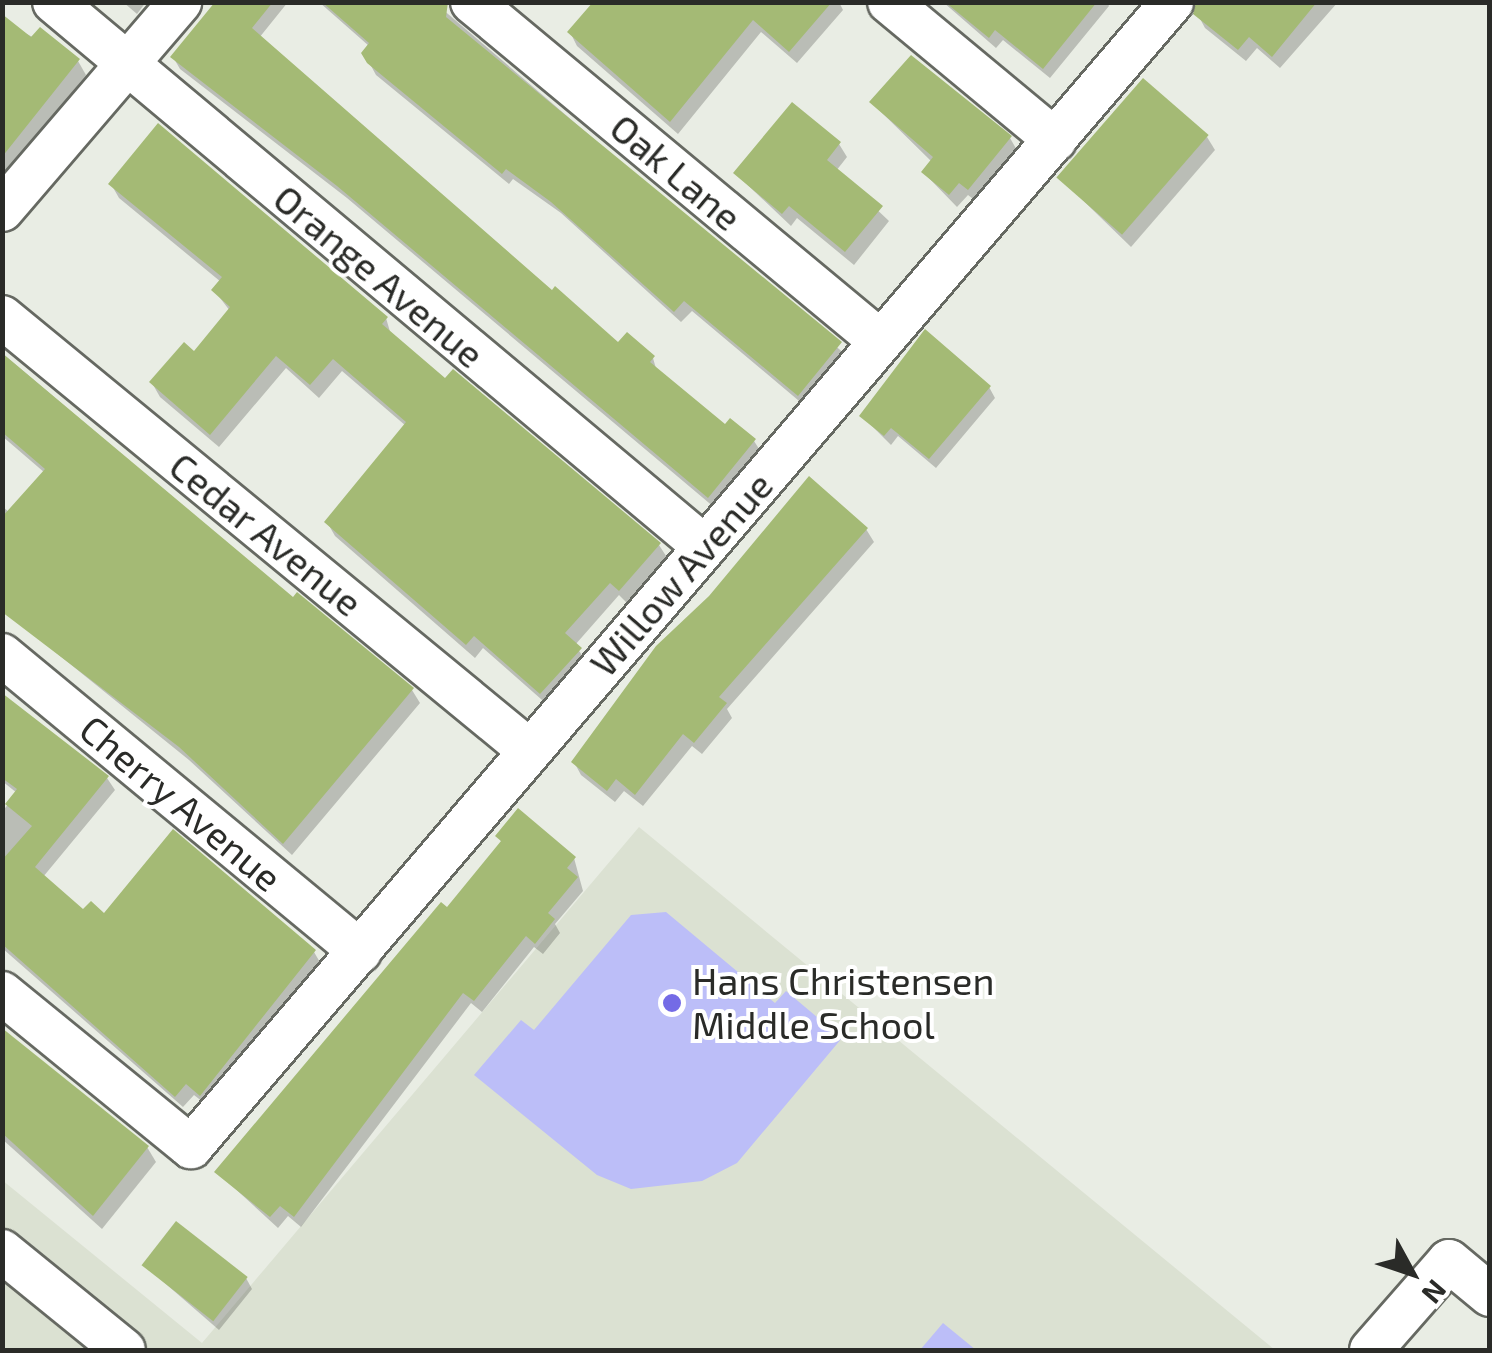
<!DOCTYPE html>
<html>
<head>
<meta charset="utf-8">
<style>
	body { margin:0 }
	#map { position:relative; width:1492px; height:1353px; overflow:hidden; background:#e9ede4; font-family:"Exo 2",sans-serif }
	div>[style] { position:absolute }
	.built>* { inset:0; background:#dbe1d2 }
	.green>* { inset:0; background:#bcbef8 }
	.shadow>* { inset:0; background:#0003 }
	.building>* { inset:0; background:#a4ba75; transform-origin:0 0 }
	.roads { filter:drop-shadow(2px 0 #666962) drop-shadow(-2px 0 #666962) drop-shadow(0 2px #666962) drop-shadow(0 -2px #666962) }
	.minor>* { height:42px; margin:-21px; padding:0 21px; transform-origin:21px; border-radius:21px; background:#fff }
	.dots>* { width:28px; height:28px; translate:-50% -50%; box-sizing:border-box; border:5px solid #fff; border-radius:50% }
	span { translate:-50% -50%; white-space:nowrap; text-align:center; line-height:1.15; -webkit-text-stroke:8px #fff; paint-order:stroke }
	.street-label { font-size:38px; color:#2a2b28 }
	.poi-label { font-size:38px; color:#2a2b28 }
	.left { translate:0 -50%; text-align:left }
	.frame { position:absolute; inset:0; border:5px solid #2a2b28; pointer-events:none }
	.north { position:absolute; left:1362px; top:1223px; width:100px; height:100px; -webkit-text-stroke:8px #fff; paint-order:stroke; rotate:130deg; font-size:28px; font-weight:700; line-height:40px; text-align:center; color:#2a2b28 }
	.north::after { content:''; display:block; margin:auto; width:35px; height:45px; background:#2a2b28; clip-path:polygon(50% 0,100% 100%,50% 72%,0 100%) }
</style>
</head>
<body>
<div id="map">
	<div class="built">
		<i style="clip-path:polygon(639px 827px,1275px 1350px,3px 1350px,2px 1180px,202px 1343px)"></i>
	</div>
	<div class="green">
		<i style="clip-path:polygon(666px 912px,775px 1003px,786px 991px,842px 1038px,737px 1163px,702px 1181px,631px 1189px,597px 1175px,474px 1075px,521px 1020px,534px 1030px,631px 915px)"></i>
		<i style="clip-path:polygon(943px 1323px,976px 1350px,920px 1350px)"></i>
	</div>
	<div class="shadow">
		<i style="clip-path:polygon(123px 2px,146px 2px,137px 14px)"></i>
		<i style="clip-path:polygon(218px 2px,288px 2px,259px 38px,552px 294px,618px 346px,653px 358px,657px 372px,725px 428px,754px 441px,761px 452px,715px 508px,347px 198px,180px 69px,173px 57px)"></i>
		<i style="clip-path:polygon(319px 2px,434px 2px,846px 355px,805px 406px,692px 311px,681px 322px,561px 213px,513px 179px,509px 184px,376px 75px,364px 53px,369px 46px)"></i>
		<i style="clip-path:polygon(596px 2px,839px 2px,843px 10px,797px 63px,761px 32px,678px 134px,577px 46px,570px 32px)"></i>
		<i style="clip-path:polygon(943px 2px,1107px 2px,1109px 6px,1050px 78px,1003px 40px,996px 48px)"></i>
		<i style="clip-path:polygon(1209px 2px,1338px 2px,1280px 68px,1257px 48px,1246px 61px,1205px 28px,1198px 15px)"></i>
		<i style="clip-path:polygon(2px 21px,78px 61px,86px 75px,2px 181px)"></i>
		<i style="clip-path:polygon(872px 103px,1010px 138px,1018px 152px,977px 202px,968px 195px,957px 207px,924px 173px,932px 162px)"></i>
		<i style="clip-path:polygon(1207px 137px,1215px 150px,1131px 247px,1060px 178px)"></i>
		<i style="clip-path:polygon(839px 144px,847px 157px,836px 171px,889px 221px,854px 265px,797px 218px,791px 226px,736px 174px)"></i>
		<i style="clip-path:polygon(111px 184px,386px 318px,391px 335px,445px 382px,659px 545px,668px 559px,628px 604px,619px 595px,575px 645px,588px 664px,550px 707px,483px 648px,475px 658px,335px 536px,327px 522px,406px 426px,342px 371px,319px 398px,286px 368px,219px 447px,160px 397px,152px 383px,194px 354px,230px 311px,214px 290px,221px 282px,119px 198px)"></i>
		<i style="clip-path:polygon(2px 353px,294px 600px,298px 596px,412px 690px,420px 703px,292px 855px,189px 760px,2px 609px,2px 506px,10px 513px,45px 473px,2px 436px)"></i>
		<i style="clip-path:polygon(989px 387px,995px 398px,936px 468px,898px 436px,891px 445px,862px 416px)"></i>
		<i style="clip-path:polygon(866px 529px,874px 542px,727px 709px,732px 718px,702px 754px,692px 746px,643px 806px,624px 791px,615px 802px,581px 775px,574px 762px)"></i>
		<i style="clip-path:polygon(2px 699px,107px 778px,115px 790px,43px 877px,84px 912px,314px 952px,321px 964px,208px 1106px,194px 1095px,183px 1107px,2px 948px,2px 812px,17px 793px,2px 781px)"></i>
		<i style="clip-path:polygon(498px 836px,574px 858px,583px 891px,555px 924px,560px 933px,543px 954px,534px 947px,482px 1012px,471px 1003px,301px 1227px,288px 1216px,278px 1228px,217px 1172px,447px 911px,502px 843px)"></i>
		<i style="clip-path:polygon(2px 1030px,147px 1147px,156px 1162px,102px 1229px,2px 1139px)"></i>
		<i style="clip-path:polygon(144px 1265px,246px 1278px,252px 1289px,219px 1330px)"></i>
	</div>
	<div class="building">
		<i style="clip-path:polygon(215px 2px,273px 2px,252px 28px,552px 290px,555px 286px,618px 342px,627px 332px,655px 356px,650px 362px,725px 424px,730px 418px,756px 439px,708px 498px,337px 186px,170px 57px)"></i>
		<i style="clip-path:polygon(322px 2px,448px 2px,446px 17px,842px 342px,798px 396px,684px 301px,674px 312px,551px 202px,506px 169px,502px 174px,367px 63px,361px 53px,369px 43px)"></i>
		<i style="clip-path:polygon(593px 2px,832px 2px,789px 52px,753px 20px,670px 122px,567px 32px)"></i>
		<i style="clip-path:polygon(945px 2px,1097px 2px,1043px 69px,995px 30px,989px 38px)"></i>
		<i style="clip-path:polygon(1196px 2px,1317px 2px,1272px 57px,1249px 37px,1238px 50px,1193px 14px)"></i>
		<i style="clip-path:polygon(2px 14px,31px 37px,40px 27px,80px 59px,2px 157px)"></i>
		<i style="clip-path:polygon(911px 55px,1012px 136px,968px 190px,959px 183px,949px 195px,921px 172px,933px 157px,869px 102px)"></i>
		<i style="left:1143px;top:78px;width:87px;height:132px;rotate:41deg"></i>
		<i style="clip-path:polygon(792px 102px,841px 142px,827px 160px,883px 206px,845px 252px,789px 206px,782px 214px,733px 173px)"></i>
		<i style="clip-path:polygon(158px 123px,388px 317px,382px 324px,445px 378px,453px 369px,661px 543px,619px 591px,610px 583px,565px 633px,582px 648px,540px 694px,474px 636px,466px 645px,324px 522px,406px 422px,333px 359px,310px 385px,276px 356px,210px 435px,149px 382px,184px 342px,194px 351px,230px 307px,211px 290px,222px 277px,108px 184px)"></i>
		<i style="clip-path:polygon(925px 329px,991px 386px,929px 459px,891px 428px,884px 436px,859px 416px)"></i>
		<i style="clip-path:polygon(2px 353px,293px 597px,297px 592px,414px 688px,283px 844px,179px 747px,2px 612px,2px 517px,45px 469px,2px 432px)"></i>
		<i style="clip-path:polygon(809px 476px,868px 528px,719px 697px,727px 703px,694px 743px,683px 734px,635px 795px,616px 779px,607px 791px,571px 762px,656px 646px,709px 596px)"></i>
		<i style="clip-path:polygon(2px 693px,109px 776px,35px 867px,83px 909px,91px 901px,104px 913px,173px 829px,316px 950px,200px 1096px,186px 1084px,175px 1097px,2px 944px,2px 860px,32px 826px,5px 804px,17px 789px,2px 778px)"></i>
		<i style="clip-path:polygon(518px 808px,576px 857px,567px 868px,578px 877px,548px 913px,555px 919px,535px 944px,526px 936px,474px 1001px,463px 993px,294px 1217px,280px 1206px,270px 1217px,214px 1172px,441px 902px,447px 907px,501px 841px,495px 836px)"></i>
		<i style="clip-path:polygon(2px 1028px,149px 1146px,93px 1216px,2px 1133px)"></i>
		<i style="left:176px;top:1221px;width:91px;height:56px;rotate:38deg"></i>
	</div>
	<div class="roads">
		<div class="minor">
			<i style="left:54px;top:2px;width:849px;rotate:39.94deg"></i>
			<i style="left:472px;top:2px;width:530px;rotate:39.72deg"></i>
			<i style="left:889px;top:2px;width:216px;rotate:39.7deg"></i>
			<i style="left:2px;top:210px;width:274px;rotate:-49.4deg"></i>
			<i style="left:2px;top:317px;width:683px;rotate:39.42deg"></i>
			<i style="left:2px;top:655px;width:465px;rotate:39.6deg"></i>
			<i style="left:2px;top:993px;width:244px;rotate:39.2deg"></i>
			<i style="left:191px;top:1147px;width:1508px;rotate:-49.41deg"></i>
			<i style="left:2px;top:1251px;width:157px;rotate:39.1deg"></i>
			<i style="left:1371px;top:1350px;width:118px;rotate:-48.8deg"></i>
			<i style="left:1449px;top:1261px;width:53px;rotate:39.7deg"></i>
		</div>
	</div>
	<div class="dots">
		<i style="left:672px;top:1003px;background:#746be6"></i>
	</div>
	<div class="street-label">
		<span style="left:676px;top:172px;rotate:40deg">Oak Lane</span>
		<span style="left:379px;top:276px;rotate:40deg">Orange Avenue</span>
		<span style="left:266px;top:534px;rotate:39deg">Cedar Avenue</span>
		<span style="left:681px;top:574px;rotate:-49deg">Willow Avenue</span>
		<span style="left:181px;top:803px;rotate:40deg">Cherry Avenue</span>
	</div>
	<div class="poi-label">
		<span class="left" style="left:692px;top:1003px">Hans Christensen<br>Middle School</span>
	</div>
	<div class="frame"></div>
	<div class="north">N</div>
</div>
</body>
</html>
